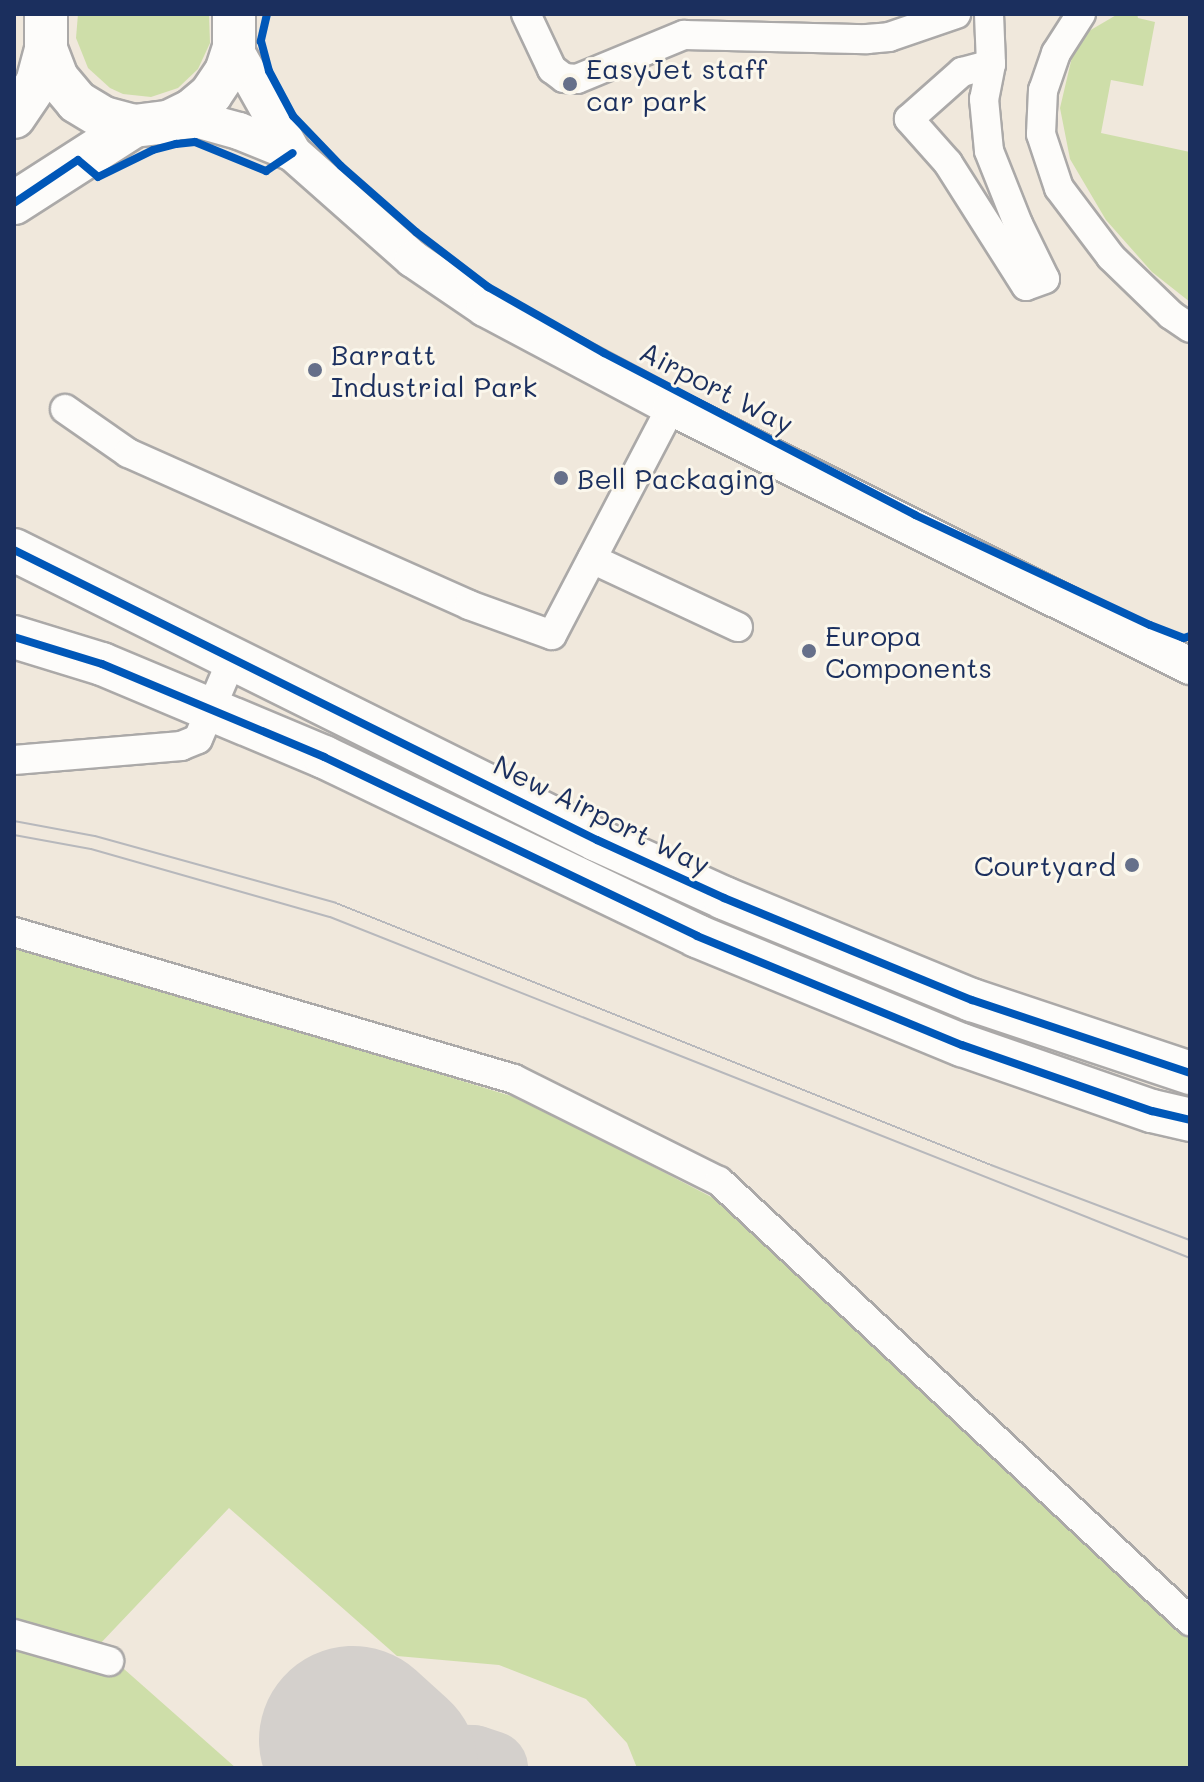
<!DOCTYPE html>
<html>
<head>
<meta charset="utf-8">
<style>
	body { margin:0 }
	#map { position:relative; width:1204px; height:1782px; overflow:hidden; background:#f0e8dc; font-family:Mali,sans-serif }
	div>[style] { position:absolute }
	.green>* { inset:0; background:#cedea9 }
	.taxiway>* { height:74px; margin:-37px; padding:0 37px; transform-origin:37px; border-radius:37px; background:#d4d0cc }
	.runway>* { height:188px; margin:-94px; padding:0 94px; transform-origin:94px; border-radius:94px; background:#d4d0cc }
	.roads { filter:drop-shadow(2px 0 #aba9a8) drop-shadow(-2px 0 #aba9a8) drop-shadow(0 2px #aba9a8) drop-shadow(0 -2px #aba9a8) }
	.minor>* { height:28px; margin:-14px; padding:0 14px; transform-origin:14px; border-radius:14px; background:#fdfcfa }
	.major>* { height:36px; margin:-18px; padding:0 18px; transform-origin:18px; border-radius:18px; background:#fdfcfa }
	.highway>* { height:42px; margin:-21px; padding:0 21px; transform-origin:21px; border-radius:21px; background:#fdfcfa }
	.tram>* { height:2px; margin:-1px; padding:0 1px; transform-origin:1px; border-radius:1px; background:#b7b8bc }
	.cycleway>* { height:8px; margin:-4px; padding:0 4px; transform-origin:4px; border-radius:4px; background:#0057b8 }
	.dots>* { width:22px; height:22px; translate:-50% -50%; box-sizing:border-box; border:4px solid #fbf7ec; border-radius:50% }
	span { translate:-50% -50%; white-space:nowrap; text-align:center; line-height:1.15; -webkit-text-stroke:6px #fbf7ec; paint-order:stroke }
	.poi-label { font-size:28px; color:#1b2f5e }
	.left { translate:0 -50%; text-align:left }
	.right { translate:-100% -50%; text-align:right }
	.street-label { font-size:28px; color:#1b2f5e }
	.frame { position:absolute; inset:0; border:16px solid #1b2f5e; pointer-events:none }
</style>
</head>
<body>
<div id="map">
	<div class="green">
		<i style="clip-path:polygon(78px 14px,209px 14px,210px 43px,198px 69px,178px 88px,151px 97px,123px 94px,110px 88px,88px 68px,76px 38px)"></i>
		<i style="clip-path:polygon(1118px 14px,1137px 14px,1138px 18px,1155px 22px,1143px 86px,1111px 80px,1101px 133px,1190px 152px,1190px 302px,1152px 272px,1106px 220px,1070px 159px,1060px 108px,1072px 57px,1089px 31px)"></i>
		<i style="clip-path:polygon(14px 947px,127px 978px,524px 1100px,723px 1203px,1190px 1634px,1190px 1768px,637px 1768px,627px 1743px,586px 1699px,499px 1665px,397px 1656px,229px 1508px,98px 1646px,236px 1768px,14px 1768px)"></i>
	</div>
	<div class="taxiway">
		<i style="left:414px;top:1768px;width:20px;rotate:-20deg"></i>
		<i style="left:433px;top:1761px;width:40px;rotate:1.4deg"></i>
		<i style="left:473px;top:1762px;width:19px;rotate:18deg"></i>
	</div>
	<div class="runway">
		<i style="left:353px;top:1740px;width:42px;rotate:42.1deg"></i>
	</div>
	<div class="roads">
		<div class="minor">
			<i style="left:526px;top:14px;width:61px;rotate:64.7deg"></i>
			<i style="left:552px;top:69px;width:15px;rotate:37deg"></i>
			<i style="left:564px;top:78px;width:13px;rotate:4deg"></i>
			<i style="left:577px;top:79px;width:116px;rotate:-22.4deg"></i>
			<i style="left:684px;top:35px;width:183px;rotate:1.3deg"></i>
			<i style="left:867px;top:39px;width:22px;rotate:-5deg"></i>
			<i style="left:889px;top:37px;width:71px;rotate:-18.9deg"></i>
			<i style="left:989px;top:14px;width:50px;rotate:87.7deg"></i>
			<i style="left:991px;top:64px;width:36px;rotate:101deg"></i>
			<i style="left:984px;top:99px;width:52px;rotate:84.5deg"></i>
			<i style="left:989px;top:151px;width:79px;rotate:68.3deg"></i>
			<i style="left:1018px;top:224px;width:61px;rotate:63.9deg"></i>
			<i style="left:1045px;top:279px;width:20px;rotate:160deg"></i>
			<i style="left:1026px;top:286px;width:146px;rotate:-122.4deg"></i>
			<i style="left:948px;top:163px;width:59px;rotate:-131.6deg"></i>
			<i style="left:909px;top:119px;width:71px;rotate:-41.6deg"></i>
			<i style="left:962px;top:72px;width:30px;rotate:-15deg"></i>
			<i style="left:1081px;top:14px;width:46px;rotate:122.7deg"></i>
			<i style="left:1056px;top:53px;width:39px;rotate:109deg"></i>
			<i style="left:1043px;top:90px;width:44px;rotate:92.6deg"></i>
			<i style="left:1041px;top:134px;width:57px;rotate:71.6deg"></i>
			<i style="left:1059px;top:188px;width:86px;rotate:53deg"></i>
			<i style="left:1111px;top:257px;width:83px;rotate:44deg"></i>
			<i style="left:1171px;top:315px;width:23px;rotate:34deg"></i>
			<i style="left:65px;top:409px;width:77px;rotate:34.9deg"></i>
			<i style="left:128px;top:453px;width:373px;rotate:24deg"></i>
			<i style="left:469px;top:605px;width:88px;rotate:19.9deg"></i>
			<i style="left:552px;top:635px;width:257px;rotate:-62.4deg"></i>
			<i style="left:592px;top:559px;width:161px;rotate:25deg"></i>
			<i style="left:14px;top:760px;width:168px;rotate:-4.8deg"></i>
			<i style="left:181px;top:746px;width:18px;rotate:-22deg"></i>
			<i style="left:198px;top:739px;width:89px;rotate:-66.9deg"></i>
			<i style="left:14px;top:932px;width:521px;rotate:16.38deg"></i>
			<i style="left:514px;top:1079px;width:229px;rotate:26.5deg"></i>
			<i style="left:719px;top:1181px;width:645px;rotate:43.05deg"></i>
			<i style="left:14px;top:1634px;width:99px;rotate:15.9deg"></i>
		</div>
		<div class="major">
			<i style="left:234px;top:48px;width:120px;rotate:60.7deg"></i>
			<i style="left:293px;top:153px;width:160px;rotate:41.5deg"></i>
			<i style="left:413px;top:259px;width:87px;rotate:34.2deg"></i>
			<i style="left:485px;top:308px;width:211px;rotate:28deg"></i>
			<i style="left:671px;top:407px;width:580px;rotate:26.52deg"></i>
			<i style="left:168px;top:122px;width:31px;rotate:-4deg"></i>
			<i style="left:199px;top:120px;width:41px;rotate:15.4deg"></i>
			<i style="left:239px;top:131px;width:58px;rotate:22.2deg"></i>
		</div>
		<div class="highway">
			<i style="left:46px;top:14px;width:35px;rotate:90deg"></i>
			<i style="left:46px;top:49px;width:31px;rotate:69deg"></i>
			<i style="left:57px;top:78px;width:31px;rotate:50deg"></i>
			<i style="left:77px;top:102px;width:31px;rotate:31deg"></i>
			<i style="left:104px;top:118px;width:31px;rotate:15deg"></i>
			<i style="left:134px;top:126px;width:34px;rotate:-7deg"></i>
			<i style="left:168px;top:122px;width:25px;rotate:-26deg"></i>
			<i style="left:191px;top:111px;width:26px;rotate:-40deg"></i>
			<i style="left:211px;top:94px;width:27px;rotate:-56deg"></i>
			<i style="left:226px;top:72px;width:25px;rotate:-72deg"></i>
			<i style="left:234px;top:48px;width:34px;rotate:-90deg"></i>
			<i style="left:14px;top:117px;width:41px;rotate:-55.9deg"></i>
			<i style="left:37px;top:83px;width:35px;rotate:-75deg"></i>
			<i style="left:14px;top:203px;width:143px;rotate:-32.7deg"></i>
			<i style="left:14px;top:550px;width:651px;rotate:26.45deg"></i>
			<i style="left:597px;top:840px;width:140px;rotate:24.5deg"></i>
			<i style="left:724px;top:898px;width:268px;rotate:22.4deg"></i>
			<i style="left:972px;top:1000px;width:230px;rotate:18.5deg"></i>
			<i style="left:14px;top:637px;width:92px;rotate:17.1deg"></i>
			<i style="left:102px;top:664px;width:241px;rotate:22.7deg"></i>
			<i style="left:324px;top:757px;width:414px;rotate:25.6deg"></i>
			<i style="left:697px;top:936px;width:287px;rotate:22.4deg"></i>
			<i style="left:962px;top:1045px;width:201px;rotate:19.2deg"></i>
			<i style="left:1152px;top:1111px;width:39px;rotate:13deg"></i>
		</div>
	</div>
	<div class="tram">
		<i style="left:14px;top:821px;width:82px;rotate:10.5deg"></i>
		<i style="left:95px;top:836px;width:250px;rotate:15.5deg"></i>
		<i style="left:336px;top:903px;width:705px;rotate:21.8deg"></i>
		<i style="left:991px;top:1165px;width:213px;rotate:20.7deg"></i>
		<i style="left:14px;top:835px;width:78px;rotate:10.3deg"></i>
		<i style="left:91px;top:849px;width:248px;rotate:15.9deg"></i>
		<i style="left:330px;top:917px;width:925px;rotate:21.63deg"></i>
	</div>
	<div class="cycleway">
		<i style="left:267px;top:14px;width:28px;rotate:103deg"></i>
		<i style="left:261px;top:41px;width:31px;rotate:75deg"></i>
		<i style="left:269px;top:71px;width:51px;rotate:61.9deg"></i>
		<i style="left:293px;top:116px;width:69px;rotate:46.2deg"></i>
		<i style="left:341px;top:166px;width:100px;rotate:41.3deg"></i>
		<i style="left:416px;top:232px;width:91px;rotate:37.4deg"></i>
		<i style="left:488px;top:287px;width:133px;rotate:29.6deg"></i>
		<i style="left:604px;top:353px;width:351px;rotate:27.5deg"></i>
		<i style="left:915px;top:515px;width:259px;rotate:25.1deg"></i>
		<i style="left:1150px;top:625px;width:36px;rotate:21deg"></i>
		<i style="left:1184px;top:638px;width:6px;rotate:-18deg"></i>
		<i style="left:14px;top:203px;width:77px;rotate:-33.9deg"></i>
		<i style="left:78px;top:160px;width:26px;rotate:40deg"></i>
		<i style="left:98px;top:177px;width:61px;rotate:-26.1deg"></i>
		<i style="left:153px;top:150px;width:24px;rotate:-15deg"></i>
		<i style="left:176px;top:144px;width:19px;rotate:-6deg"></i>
		<i style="left:195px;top:142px;width:77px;rotate:22.2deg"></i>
		<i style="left:266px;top:171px;width:32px;rotate:-34deg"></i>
		<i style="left:14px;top:550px;width:651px;rotate:26.45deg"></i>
		<i style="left:597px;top:840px;width:140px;rotate:24.5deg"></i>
		<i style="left:724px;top:898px;width:268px;rotate:22.4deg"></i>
		<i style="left:972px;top:1000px;width:230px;rotate:18.5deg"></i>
		<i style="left:14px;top:637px;width:92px;rotate:17.1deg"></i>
		<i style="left:102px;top:664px;width:241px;rotate:22.7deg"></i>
		<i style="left:324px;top:757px;width:414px;rotate:25.6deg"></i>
		<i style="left:697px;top:936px;width:287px;rotate:22.4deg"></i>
		<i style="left:962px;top:1045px;width:201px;rotate:19.2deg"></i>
		<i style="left:1152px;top:1111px;width:39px;rotate:13deg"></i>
	</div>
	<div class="dots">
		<i style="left:570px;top:84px;background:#66708a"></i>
		<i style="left:315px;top:370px;background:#66708a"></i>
		<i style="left:561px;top:478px;background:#66708a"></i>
		<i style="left:809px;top:651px;background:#66708a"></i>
		<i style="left:1132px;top:865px;background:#66708a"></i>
	</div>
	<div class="poi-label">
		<span class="left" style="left:586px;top:84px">EasyJet staff<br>car park</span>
		<span class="left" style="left:331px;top:370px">Barratt<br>Industrial Park</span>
		<span class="left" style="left:577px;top:478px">Bell Packaging</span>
		<span class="left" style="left:825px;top:651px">Europa<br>Components</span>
		<span class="right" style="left:1116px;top:865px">Courtyard</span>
	</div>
	<div class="street-label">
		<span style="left:717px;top:387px;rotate:27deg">Airport Way</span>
		<span style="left:602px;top:814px;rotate:26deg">New Airport Way</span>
	</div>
	<div class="frame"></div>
</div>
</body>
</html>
